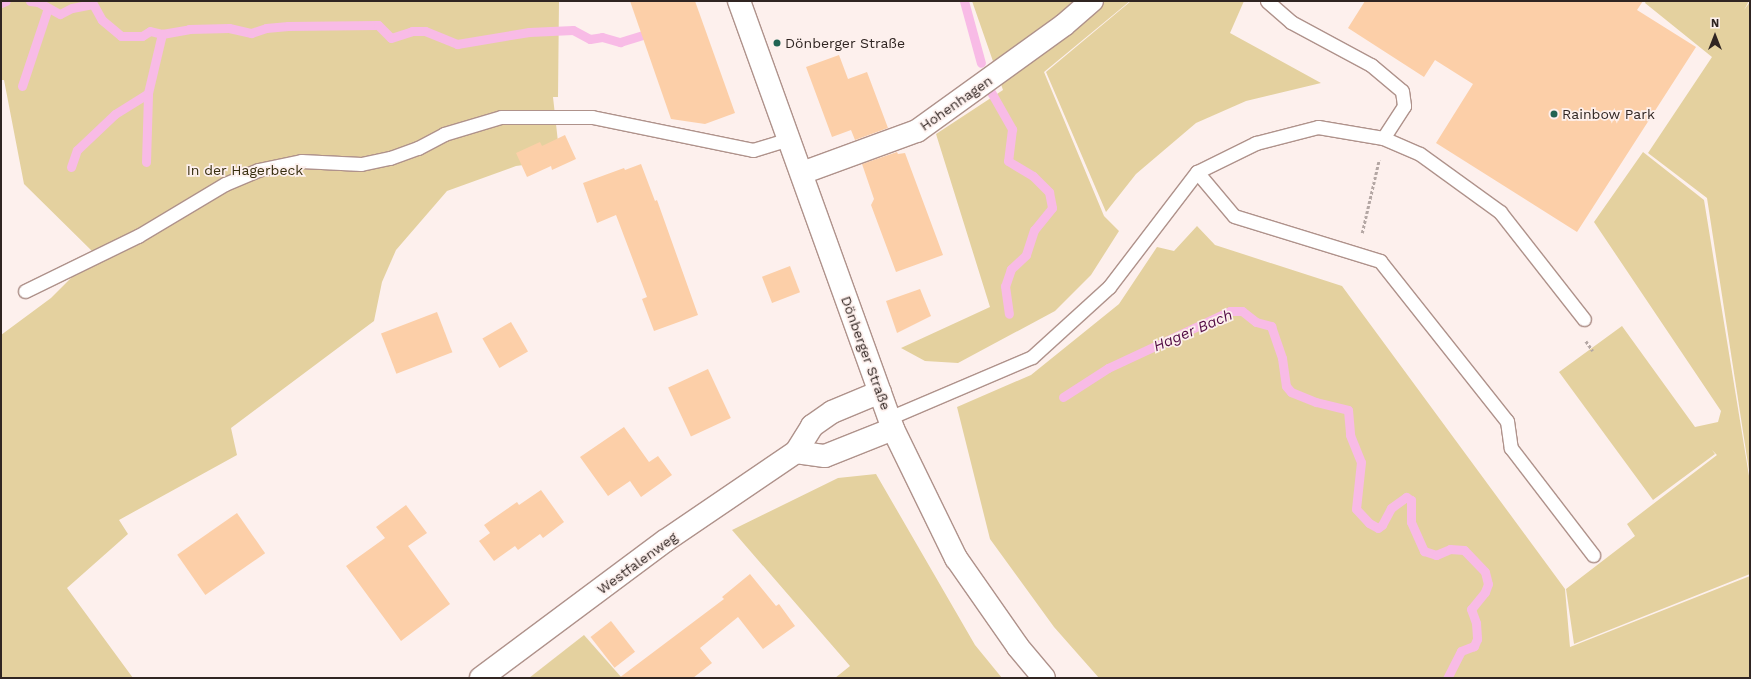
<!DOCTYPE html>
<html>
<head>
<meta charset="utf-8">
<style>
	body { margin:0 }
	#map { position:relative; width:1751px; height:679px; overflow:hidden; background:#fdf0ed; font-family:"Work Sans",sans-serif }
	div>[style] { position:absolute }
	.green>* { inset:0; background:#e4d19f }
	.stream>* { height:9px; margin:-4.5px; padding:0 4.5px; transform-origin:4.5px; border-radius:4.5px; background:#f8bbe6 }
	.building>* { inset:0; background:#fccfa8; transform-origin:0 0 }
	.path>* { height:2.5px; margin-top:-1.25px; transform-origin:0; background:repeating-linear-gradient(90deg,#b4a7a4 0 3px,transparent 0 5px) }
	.roads { filter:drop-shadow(1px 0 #af928b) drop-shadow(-1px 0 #af928b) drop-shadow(0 1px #af928b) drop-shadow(0 -1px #af928b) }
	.service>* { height:13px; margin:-6.5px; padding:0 6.5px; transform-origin:6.5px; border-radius:6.5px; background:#fff }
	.minor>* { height:22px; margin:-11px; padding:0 11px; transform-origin:11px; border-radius:11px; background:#fff }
	.tertiary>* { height:22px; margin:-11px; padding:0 11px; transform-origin:11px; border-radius:11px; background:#fff }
	.dots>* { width:11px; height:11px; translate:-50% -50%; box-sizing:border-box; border:2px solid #fdf0ed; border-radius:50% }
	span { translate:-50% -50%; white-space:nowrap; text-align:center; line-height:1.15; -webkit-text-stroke:3.5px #fdf0ed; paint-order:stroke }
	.poi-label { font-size:14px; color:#302522 }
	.left { translate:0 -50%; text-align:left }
	.street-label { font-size:14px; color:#302522 }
	.park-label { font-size:14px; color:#382e0f }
	.water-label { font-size:15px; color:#540d46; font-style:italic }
	.frame { position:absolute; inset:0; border:2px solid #302522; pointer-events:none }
	.north { position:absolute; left:1695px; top:16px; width:40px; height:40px; -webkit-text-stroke:3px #fdf0ed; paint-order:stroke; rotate:0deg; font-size:11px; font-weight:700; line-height:16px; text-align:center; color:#302522 }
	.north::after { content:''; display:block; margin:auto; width:14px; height:18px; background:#302522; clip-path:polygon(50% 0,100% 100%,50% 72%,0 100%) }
</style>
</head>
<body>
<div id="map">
	<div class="green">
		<i style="clip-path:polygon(1px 1px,559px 1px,558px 97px,553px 97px,560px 160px,516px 166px,447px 191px,396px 250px,382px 282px,374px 321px,231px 428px,237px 455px,119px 520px,128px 534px,67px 588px,133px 678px,1px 678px,1px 335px,51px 298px,95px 254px,24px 184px,4px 80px,1px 80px)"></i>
		<i style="clip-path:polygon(972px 1px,1130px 1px,1044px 72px,1104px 216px,1119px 231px,1091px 275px,1055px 311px,958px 363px,925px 361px,901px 348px,990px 307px,936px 134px,1003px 90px)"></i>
		<i style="clip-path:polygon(1131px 1px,1244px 1px,1230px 33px,1321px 83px,1246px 101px,1196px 123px,1136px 174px,1106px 212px,1046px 72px)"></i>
		<i style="clip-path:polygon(1646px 1px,1749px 1px,1744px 10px,1750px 2px,1750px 477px,1707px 198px,1648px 153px,1712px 57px,1645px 3px)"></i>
		<i style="clip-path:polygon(1643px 152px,1704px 200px,1750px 482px,1750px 574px,1574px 644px,1566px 589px,1635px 536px,1627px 524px,1717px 455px,1712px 450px,1715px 454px,1653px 500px,1559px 372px,1622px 326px,1695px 427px,1718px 422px,1721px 411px,1594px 222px)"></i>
		<i style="clip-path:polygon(1197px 226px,1215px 245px,1342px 286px,1565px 589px,1570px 647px,1750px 576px,1750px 678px,1099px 678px,1054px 627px,990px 539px,957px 407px,1031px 375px,1119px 304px,1157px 247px,1174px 251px)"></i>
		<i style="clip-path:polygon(876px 474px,975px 645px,1002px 678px,835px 678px,850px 666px,732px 530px,838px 478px)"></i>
		<i style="clip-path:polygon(584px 635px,622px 678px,529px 678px)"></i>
	</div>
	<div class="stream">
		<i style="left:30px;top:1px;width:8px;rotate:7deg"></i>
		<i style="left:38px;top:2px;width:25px;rotate:29deg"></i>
		<i style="left:60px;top:14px;width:13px;rotate:-27deg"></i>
		<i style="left:72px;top:8px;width:21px;rotate:-11deg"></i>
		<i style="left:93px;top:4px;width:18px;rotate:61deg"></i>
		<i style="left:102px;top:20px;width:25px;rotate:40deg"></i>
		<i style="left:121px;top:36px;width:21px"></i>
		<i style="left:142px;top:36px;width:9px;rotate:-32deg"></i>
		<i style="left:150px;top:31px;width:12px;rotate:14deg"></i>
		<i style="left:162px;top:34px;width:27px;rotate:-10deg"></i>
		<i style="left:189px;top:29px;width:40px;rotate:-1.4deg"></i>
		<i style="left:229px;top:28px;width:23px;rotate:13deg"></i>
		<i style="left:251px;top:33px;width:16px;rotate:-18deg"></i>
		<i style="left:266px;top:28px;width:22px;rotate:-5deg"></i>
		<i style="left:288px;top:26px;width:90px;rotate:-0.6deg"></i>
		<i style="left:378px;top:25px;width:18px;rotate:45deg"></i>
		<i style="left:391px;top:38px;width:22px;rotate:-18deg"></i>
		<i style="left:412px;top:31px;width:13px"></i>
		<i style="left:425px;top:31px;width:35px;rotate:22deg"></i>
		<i style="left:457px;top:44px;width:73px;rotate:-9.5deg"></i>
		<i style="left:529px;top:32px;width:44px;rotate:-2.6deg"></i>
		<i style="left:573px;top:30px;width:19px;rotate:28deg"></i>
		<i style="left:590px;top:39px;width:12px;rotate:-9deg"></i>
		<i style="left:602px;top:37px;width:19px;rotate:16deg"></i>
		<i style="left:620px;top:42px;width:34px;rotate:-17deg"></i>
		<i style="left:964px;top:1px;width:64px;rotate:74.7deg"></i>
		<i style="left:1px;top:3px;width:5px;rotate:-22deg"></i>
		<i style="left:22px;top:86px;width:82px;rotate:-71.6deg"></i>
		<i style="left:991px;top:92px;width:43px;rotate:60.4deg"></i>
		<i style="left:1012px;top:129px;width:32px;rotate:97deg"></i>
		<i style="left:1008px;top:161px;width:29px;rotate:31deg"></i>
		<i style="left:1033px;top:176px;width:23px;rotate:45deg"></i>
		<i style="left:1049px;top:192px;width:16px;rotate:79deg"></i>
		<i style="left:1052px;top:208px;width:28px;rotate:129deg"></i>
		<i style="left:1034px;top:230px;width:26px;rotate:108deg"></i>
		<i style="left:1026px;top:255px;width:21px;rotate:137deg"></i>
		<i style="left:1011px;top:269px;width:18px;rotate:109deg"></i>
		<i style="left:1005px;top:286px;width:28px;rotate:82deg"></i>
		<i style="left:146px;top:162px;width:69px;rotate:-88.3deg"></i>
		<i style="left:148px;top:93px;width:61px;rotate:-76.7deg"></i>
		<i style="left:71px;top:167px;width:18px;rotate:-71deg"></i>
		<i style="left:77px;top:150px;width:52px;rotate:-43.5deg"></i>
		<i style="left:115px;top:114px;width:39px;rotate:-32deg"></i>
		<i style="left:1063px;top:397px;width:54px;rotate:-32.8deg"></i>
		<i style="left:1108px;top:368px;width:135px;rotate:-25deg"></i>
		<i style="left:1230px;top:311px;width:12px"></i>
		<i style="left:1242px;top:311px;width:18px;rotate:38deg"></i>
		<i style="left:1256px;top:322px;width:16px;rotate:15deg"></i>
		<i style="left:1271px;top:326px;width:34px;rotate:71deg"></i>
		<i style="left:1282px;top:358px;width:28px;rotate:82deg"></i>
		<i style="left:1286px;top:386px;width:8px;rotate:50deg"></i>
		<i style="left:1291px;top:392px;width:27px;rotate:22deg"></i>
		<i style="left:1316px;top:402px;width:33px;rotate:14deg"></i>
		<i style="left:1348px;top:410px;width:25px;rotate:85deg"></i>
		<i style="left:1350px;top:435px;width:29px;rotate:68deg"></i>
		<i style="left:1361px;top:462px;width:47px;rotate:96.1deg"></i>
		<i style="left:1356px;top:509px;width:19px;rotate:47deg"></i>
		<i style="left:1369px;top:523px;width:10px;rotate:29deg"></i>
		<i style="left:1378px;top:528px;width:5px;rotate:-37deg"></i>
		<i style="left:1382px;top:525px;width:19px;rotate:-62deg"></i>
		<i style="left:1391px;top:508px;width:19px;rotate:-36deg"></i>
		<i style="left:1406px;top:497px;width:6px;rotate:31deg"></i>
		<i style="left:1411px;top:500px;width:22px;rotate:90deg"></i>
		<i style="left:1411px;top:522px;width:32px;rotate:66deg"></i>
		<i style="left:1424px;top:551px;width:13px;rotate:18deg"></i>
		<i style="left:1436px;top:555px;width:15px;rotate:-23deg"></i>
		<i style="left:1450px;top:549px;width:14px;rotate:4deg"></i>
		<i style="left:1464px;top:550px;width:30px;rotate:46deg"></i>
		<i style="left:1485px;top:572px;width:12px;rotate:76deg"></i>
		<i style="left:1488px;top:584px;width:9px;rotate:111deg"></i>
		<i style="left:1485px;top:592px;width:22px;rotate:129deg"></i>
		<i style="left:1471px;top:609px;width:15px;rotate:70deg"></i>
		<i style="left:1476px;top:623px;width:16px;rotate:86deg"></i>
		<i style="left:1477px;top:639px;width:8px;rotate:113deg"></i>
		<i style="left:1474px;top:646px;width:14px;rotate:159deg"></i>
		<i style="left:1461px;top:651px;width:30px;rotate:117deg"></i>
	</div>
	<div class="building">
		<i style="clip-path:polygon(630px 1px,695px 1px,735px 113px,705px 124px,671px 119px)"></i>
		<i style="clip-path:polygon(1365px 1px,1643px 1px,1637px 10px,1696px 47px,1577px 232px,1436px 143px,1473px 84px,1435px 60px,1424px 77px,1348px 28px)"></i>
		<i style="clip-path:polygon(839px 55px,848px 79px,867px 72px,888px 128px,855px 140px,851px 130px,832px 137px,806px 67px)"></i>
		<i style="clip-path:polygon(565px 135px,576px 159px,552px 170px,551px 166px,527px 177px,516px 153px,540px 142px,542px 146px)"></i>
		<i style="clip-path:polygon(897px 152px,898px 154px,905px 153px,943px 255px,896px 272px,871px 205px,874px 199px,862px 164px)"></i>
		<i style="clip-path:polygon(641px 164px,655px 201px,657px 200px,698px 315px,654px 331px,642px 299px,647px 297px,616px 215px,597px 223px,583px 183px,624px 168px,625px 170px)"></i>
		<i style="left:790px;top:266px;width:28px;height:30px;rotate:69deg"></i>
		<i style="clip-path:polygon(920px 289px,931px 316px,897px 333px,886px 301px)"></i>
		<i style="left:437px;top:312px;width:43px;height:60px;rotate:69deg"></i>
		<i style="left:511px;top:322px;width:34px;height:33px;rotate:60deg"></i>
		<i style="left:708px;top:369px;width:54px;height:44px;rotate:65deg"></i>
		<i style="clip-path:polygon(624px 427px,649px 462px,658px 456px,672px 475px,641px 497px,630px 481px,608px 496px,580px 457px)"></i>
		<i style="clip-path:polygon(541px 490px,564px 522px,543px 538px,540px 534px,518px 550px,515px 546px,494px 561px,479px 541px,490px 533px,484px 525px,517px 502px,519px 505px)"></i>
		<i style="clip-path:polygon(406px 505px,427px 533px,408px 546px,450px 604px,401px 641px,346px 566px,385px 538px,376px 527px)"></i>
		<i style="left:237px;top:513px;width:49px;height:73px;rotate:55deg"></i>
		<i style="clip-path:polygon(750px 574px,776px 606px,779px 604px,795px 626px,763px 649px,738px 617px,700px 648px,712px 663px,693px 678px,619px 678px,724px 599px,722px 597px)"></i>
		<i style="left:611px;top:621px;width:39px;height:26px;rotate:52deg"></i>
	</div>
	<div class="path">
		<i style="left:1362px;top:233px;width:75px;rotate:-76.9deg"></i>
		<i style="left:1586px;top:341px;width:12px;rotate:55deg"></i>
	</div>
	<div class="roads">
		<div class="service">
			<i style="left:1267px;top:1px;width:32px;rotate:41deg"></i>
			<i style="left:1291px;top:22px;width:91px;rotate:28.3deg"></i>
			<i style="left:1371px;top:65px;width:40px;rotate:40deg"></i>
			<i style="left:1402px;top:91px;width:15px;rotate:82deg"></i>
			<i style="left:1404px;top:106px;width:38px;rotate:123deg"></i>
			<i style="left:1197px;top:172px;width:57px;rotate:49.9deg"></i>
			<i style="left:1234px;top:216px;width:153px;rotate:17.1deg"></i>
			<i style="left:1380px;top:261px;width:204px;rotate:51.6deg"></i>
			<i style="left:1507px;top:421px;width:27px;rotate:82deg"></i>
			<i style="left:1511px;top:448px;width:135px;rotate:52.5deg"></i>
			<i style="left:25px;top:291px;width:126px;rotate:-26deg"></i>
			<i style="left:138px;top:236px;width:101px;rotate:-30.9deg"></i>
			<i style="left:225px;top:184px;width:36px;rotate:-23deg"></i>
			<i style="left:258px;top:170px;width:44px;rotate:-11.8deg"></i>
			<i style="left:301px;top:161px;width:60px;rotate:2.9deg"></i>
			<i style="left:361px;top:164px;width:30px;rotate:-12deg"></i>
			<i style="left:390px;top:158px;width:30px;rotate:-20deg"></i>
			<i style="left:418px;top:148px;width:30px;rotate:-28deg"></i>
			<i style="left:444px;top:134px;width:59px;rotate:-16.6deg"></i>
			<i style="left:501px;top:117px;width:91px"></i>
			<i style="left:592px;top:117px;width:164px;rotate:11.6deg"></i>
			<i style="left:753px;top:150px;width:39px;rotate:-17deg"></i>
			<i style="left:889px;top:418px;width:155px;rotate:-23.1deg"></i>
			<i style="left:1032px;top:357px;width:104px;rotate:-42.3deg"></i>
			<i style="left:1109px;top:287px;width:145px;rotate:-52.6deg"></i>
			<i style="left:1197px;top:172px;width:66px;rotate:-26.2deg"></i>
			<i style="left:1256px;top:143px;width:64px;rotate:-14.5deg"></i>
			<i style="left:1318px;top:127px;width:66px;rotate:9.6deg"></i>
			<i style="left:1383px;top:138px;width:40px;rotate:23.4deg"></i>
			<i style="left:1420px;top:154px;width:99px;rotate:35.9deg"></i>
			<i style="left:1500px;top:212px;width:136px;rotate:51.9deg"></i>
		</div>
		<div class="minor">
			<i style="left:802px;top:173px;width:122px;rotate:-20.1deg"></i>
			<i style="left:917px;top:131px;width:181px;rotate:-35.8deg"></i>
			<i style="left:1064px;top:25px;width:37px;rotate:-41deg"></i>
			<i style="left:796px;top:452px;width:29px;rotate:8deg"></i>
			<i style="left:825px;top:456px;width:73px;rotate:-21.7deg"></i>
			<i style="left:481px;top:678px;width:229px;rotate:-36.7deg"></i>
			<i style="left:665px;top:541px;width:158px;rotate:-34.2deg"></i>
			<i style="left:796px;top:452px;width:31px;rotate:-58deg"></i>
			<i style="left:812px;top:426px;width:24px;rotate:-35deg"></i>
			<i style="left:832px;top:412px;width:52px;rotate:-22.6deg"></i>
		</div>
		<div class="tertiary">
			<i style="left:739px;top:1px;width:455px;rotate:70.2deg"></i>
			<i style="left:893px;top:429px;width:144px;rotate:64deg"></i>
			<i style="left:956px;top:558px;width:108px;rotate:55.1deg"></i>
			<i style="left:1018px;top:647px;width:40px;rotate:50deg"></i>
		</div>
	</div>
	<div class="dots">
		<i style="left:777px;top:43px;background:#216454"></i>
		<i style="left:1554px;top:114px;background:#216454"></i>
	</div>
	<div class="poi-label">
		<span class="left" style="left:785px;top:43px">Dönberger Straße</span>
		<span class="left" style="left:1562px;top:114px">Rainbow Park</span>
	</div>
	<div class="street-label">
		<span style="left:956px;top:103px;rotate:-35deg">Hohenhagen</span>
		<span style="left:866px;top:353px;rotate:70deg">Dönberger Straße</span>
		<span style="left:637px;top:563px;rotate:-36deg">Westfalenweg</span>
	</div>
	<div class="park-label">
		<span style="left:245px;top:170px">In der Hagerbeck</span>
	</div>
	<div class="water-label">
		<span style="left:1193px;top:331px;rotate:-23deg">Hager Bach</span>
	</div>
	<div class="frame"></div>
	<div class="north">N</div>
</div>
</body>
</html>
